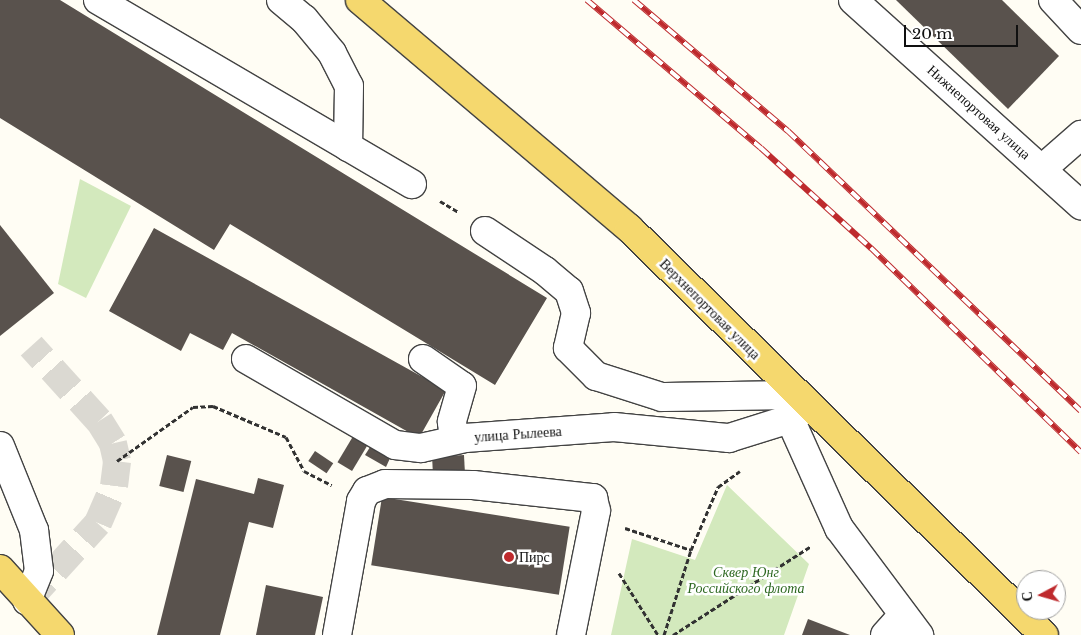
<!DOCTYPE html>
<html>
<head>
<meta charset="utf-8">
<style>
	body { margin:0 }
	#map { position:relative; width:1081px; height:635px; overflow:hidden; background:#fffdf4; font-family:"Libre Baskerville",serif }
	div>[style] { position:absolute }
	.green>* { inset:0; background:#d3e9bd }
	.building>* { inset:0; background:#59524d; transform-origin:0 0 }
	.minor-tunnel>* { height:28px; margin-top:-14px; transform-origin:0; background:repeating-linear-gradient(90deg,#dbd9d2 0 28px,transparent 0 42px) }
	.path>* { height:3px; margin-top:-1.5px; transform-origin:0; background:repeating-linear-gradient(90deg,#323232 0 5px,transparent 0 7.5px) }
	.roads { filter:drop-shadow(1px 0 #434343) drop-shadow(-1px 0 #434343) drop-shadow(0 1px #434343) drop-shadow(0 -1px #434343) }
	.minor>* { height:28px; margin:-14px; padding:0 14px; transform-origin:14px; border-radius:14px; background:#fff }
	.major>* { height:28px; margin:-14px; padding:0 14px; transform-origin:14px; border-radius:14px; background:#f5d86e }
	.rail>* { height:5.5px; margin-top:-2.75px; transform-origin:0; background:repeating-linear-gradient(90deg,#fff 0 11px,#be2a2d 0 22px); box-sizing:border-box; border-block:1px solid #be2a2d }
	.dots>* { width:14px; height:14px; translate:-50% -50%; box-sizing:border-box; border:2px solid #fff; border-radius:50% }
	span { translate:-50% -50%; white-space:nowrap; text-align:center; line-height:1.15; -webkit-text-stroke:5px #fff; paint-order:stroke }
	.street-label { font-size:14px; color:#101010 }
	.poi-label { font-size:14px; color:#101010 }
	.left { translate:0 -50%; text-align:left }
	.park-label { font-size:14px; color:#2d6821; font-style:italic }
	.north { position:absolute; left:1016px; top:570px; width:50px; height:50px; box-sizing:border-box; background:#fff; border:1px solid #9f9f9f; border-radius:50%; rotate:264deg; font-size:14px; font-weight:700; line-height:20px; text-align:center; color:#101010 }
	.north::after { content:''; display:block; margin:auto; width:18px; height:22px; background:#be2a2d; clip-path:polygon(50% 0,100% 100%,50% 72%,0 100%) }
	.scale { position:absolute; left:904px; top:25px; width:114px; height:22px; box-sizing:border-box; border:2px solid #101010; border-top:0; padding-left:6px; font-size:15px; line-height:18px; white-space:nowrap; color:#101010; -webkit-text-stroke:4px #fff; paint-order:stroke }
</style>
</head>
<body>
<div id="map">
	<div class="green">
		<i style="clip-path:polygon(80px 179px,131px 206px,86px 298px,58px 284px)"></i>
		<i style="clip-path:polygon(727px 485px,809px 564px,784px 635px,611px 635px,632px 539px,695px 560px)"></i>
	</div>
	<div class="building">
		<i style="clip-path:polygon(0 0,60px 0,547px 298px,495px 385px,230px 224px,214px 250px,0 118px)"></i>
		<i style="clip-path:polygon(896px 0,1002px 0,1059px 56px,1008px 109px)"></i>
		<i style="clip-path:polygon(0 225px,54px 293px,0 336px)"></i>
		<i style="clip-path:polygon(154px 228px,446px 390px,419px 438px,232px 333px,223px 350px,190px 333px,181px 351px,109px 311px)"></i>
		<i style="left:355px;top:433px;width:17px;height:34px;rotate:31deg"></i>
		<i style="clip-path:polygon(372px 444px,391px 456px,386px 467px,365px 455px)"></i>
		<i style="left:315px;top:451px;width:22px;height:12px;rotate:34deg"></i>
		<i style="left:167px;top:455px;width:25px;height:32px;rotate:14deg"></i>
		<i style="left:464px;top:455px;width:18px;height:32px;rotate:87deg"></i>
		<i style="clip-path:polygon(258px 478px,284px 485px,273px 528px,249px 522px,220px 635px,157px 635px,196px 479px,254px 494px)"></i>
		<i style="left:382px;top:497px;width:190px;height:69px;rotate:9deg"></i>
		<i style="clip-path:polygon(266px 585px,323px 597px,315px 635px,256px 635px)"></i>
		<i style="clip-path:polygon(808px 619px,850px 635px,802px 635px)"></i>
	</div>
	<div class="minor-tunnel">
		<i style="left:27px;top:601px;width:105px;rotate:-47.7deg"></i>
		<i style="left:98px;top:523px;width:40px;rotate:-66.6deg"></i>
		<i style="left:114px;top:486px;width:25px;rotate:-83deg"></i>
		<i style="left:117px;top:461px;width:18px;rotate:-103deg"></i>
		<i style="left:113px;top:443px;width:26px;rotate:-122deg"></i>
		<i style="left:99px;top:421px;width:101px;rotate:-132.2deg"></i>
	</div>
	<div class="path">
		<i style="left:440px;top:201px;width:21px;rotate:31deg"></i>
		<i style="left:117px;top:461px;width:93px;rotate:-35.4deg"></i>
		<i style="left:193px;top:407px;width:20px;rotate:-3deg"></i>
		<i style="left:213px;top:406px;width:79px;rotate:23deg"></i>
		<i style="left:286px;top:437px;width:38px;rotate:62deg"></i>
		<i style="left:304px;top:471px;width:31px;rotate:27deg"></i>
		<i style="left:625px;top:528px;width:70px;rotate:18.4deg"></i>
		<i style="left:619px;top:573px;width:73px;rotate:57.8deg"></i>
		<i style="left:664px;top:635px;width:89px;rotate:-72.4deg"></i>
		<i style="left:691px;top:550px;width:69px;rotate:-66.8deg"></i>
		<i style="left:718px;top:487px;width:27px;rotate:-36deg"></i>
		<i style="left:673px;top:635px;width:164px;rotate:-32.8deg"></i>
	</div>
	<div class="roads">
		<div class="minor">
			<i style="left:98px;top:0;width:364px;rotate:30.4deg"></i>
			<i style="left:281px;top:0;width:30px;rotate:40deg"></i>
			<i style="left:304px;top:19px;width:44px;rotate:50.5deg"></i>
			<i style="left:332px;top:53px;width:37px;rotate:63deg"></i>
			<i style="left:349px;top:86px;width:61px;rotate:90.9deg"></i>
			<i style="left:853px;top:0;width:307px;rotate:42deg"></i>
			<i style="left:1053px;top:0;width:41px;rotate:47deg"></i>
			<i style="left:1042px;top:169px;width:52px;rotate:-41.1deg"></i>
			<i style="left:485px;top:231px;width:72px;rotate:33.7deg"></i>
			<i style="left:545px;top:271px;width:31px;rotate:40deg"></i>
			<i style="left:569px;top:291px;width:23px;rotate:72deg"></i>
			<i style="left:576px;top:313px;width:36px;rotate:103deg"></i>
			<i style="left:568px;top:348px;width:40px;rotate:45deg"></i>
			<i style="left:596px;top:376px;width:69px;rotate:17.7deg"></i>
			<i style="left:662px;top:397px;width:134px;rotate:-0.9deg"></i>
			<i style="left:246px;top:359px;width:172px;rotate:30deg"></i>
			<i style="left:395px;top:445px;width:26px;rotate:7deg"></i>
			<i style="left:421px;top:448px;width:45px;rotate:-12.8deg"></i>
			<i style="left:465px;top:438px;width:149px;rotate:-4.2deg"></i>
			<i style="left:614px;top:427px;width:116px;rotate:5.5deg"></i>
			<i style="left:729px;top:438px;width:64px;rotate:-17.3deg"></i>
			<i style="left:790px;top:419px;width:22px;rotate:-34deg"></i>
			<i style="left:423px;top:359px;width:47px;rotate:34.7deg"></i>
			<i style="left:462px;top:386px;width:37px;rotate:106deg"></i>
			<i style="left:452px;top:422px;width:18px;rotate:84deg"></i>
			<i style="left:790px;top:419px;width:120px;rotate:65.8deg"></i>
			<i style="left:839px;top:528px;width:134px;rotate:53.2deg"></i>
			<i style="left:0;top:446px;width:91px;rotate:68deg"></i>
			<i style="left:34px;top:530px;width:41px;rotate:83deg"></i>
			<i style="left:39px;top:571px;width:32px;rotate:112deg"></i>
			<i style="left:337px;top:635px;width:136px;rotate:-79.8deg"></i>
			<i style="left:361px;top:501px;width:12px;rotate:-59deg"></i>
			<i style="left:367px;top:491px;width:19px;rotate:-21deg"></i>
			<i style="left:385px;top:484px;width:88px;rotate:0.7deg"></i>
			<i style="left:473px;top:485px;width:121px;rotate:6.2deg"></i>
			<i style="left:593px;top:498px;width:13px;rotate:77deg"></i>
			<i style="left:596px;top:511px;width:126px;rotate:101.4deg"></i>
			<i style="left:885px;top:635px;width:27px;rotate:-48deg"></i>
		</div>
		<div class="major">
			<i style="left:360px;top:0;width:353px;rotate:40.3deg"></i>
			<i style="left:629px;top:228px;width:581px;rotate:44.44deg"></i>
			<i style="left:0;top:569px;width:89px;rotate:47.7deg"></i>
		</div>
	</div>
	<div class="rail">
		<i style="left:587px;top:0;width:228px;rotate:40.4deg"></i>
		<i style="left:761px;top:148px;width:149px;rotate:42.3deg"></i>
		<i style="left:871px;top:248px;width:293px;rotate:44.2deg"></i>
		<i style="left:634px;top:0;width:202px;rotate:40.4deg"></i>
		<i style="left:788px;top:131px;width:405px;rotate:43.7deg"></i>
	</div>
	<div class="dots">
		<i style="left:509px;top:557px;background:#be2a2d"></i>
	</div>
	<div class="street-label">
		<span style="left:979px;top:112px;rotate:42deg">Нижнепортовая улица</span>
		<span style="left:710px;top:309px;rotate:45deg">Верхнепортовая улица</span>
		<span style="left:518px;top:434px;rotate:-4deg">улица Рылеева</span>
	</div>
	<div class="poi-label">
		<span class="left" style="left:519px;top:557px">Пирс</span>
	</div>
	<div class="park-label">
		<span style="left:746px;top:580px">Сквер Юнг<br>Российского флота</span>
	</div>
	<div class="north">С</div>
	<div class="scale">20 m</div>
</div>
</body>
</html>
